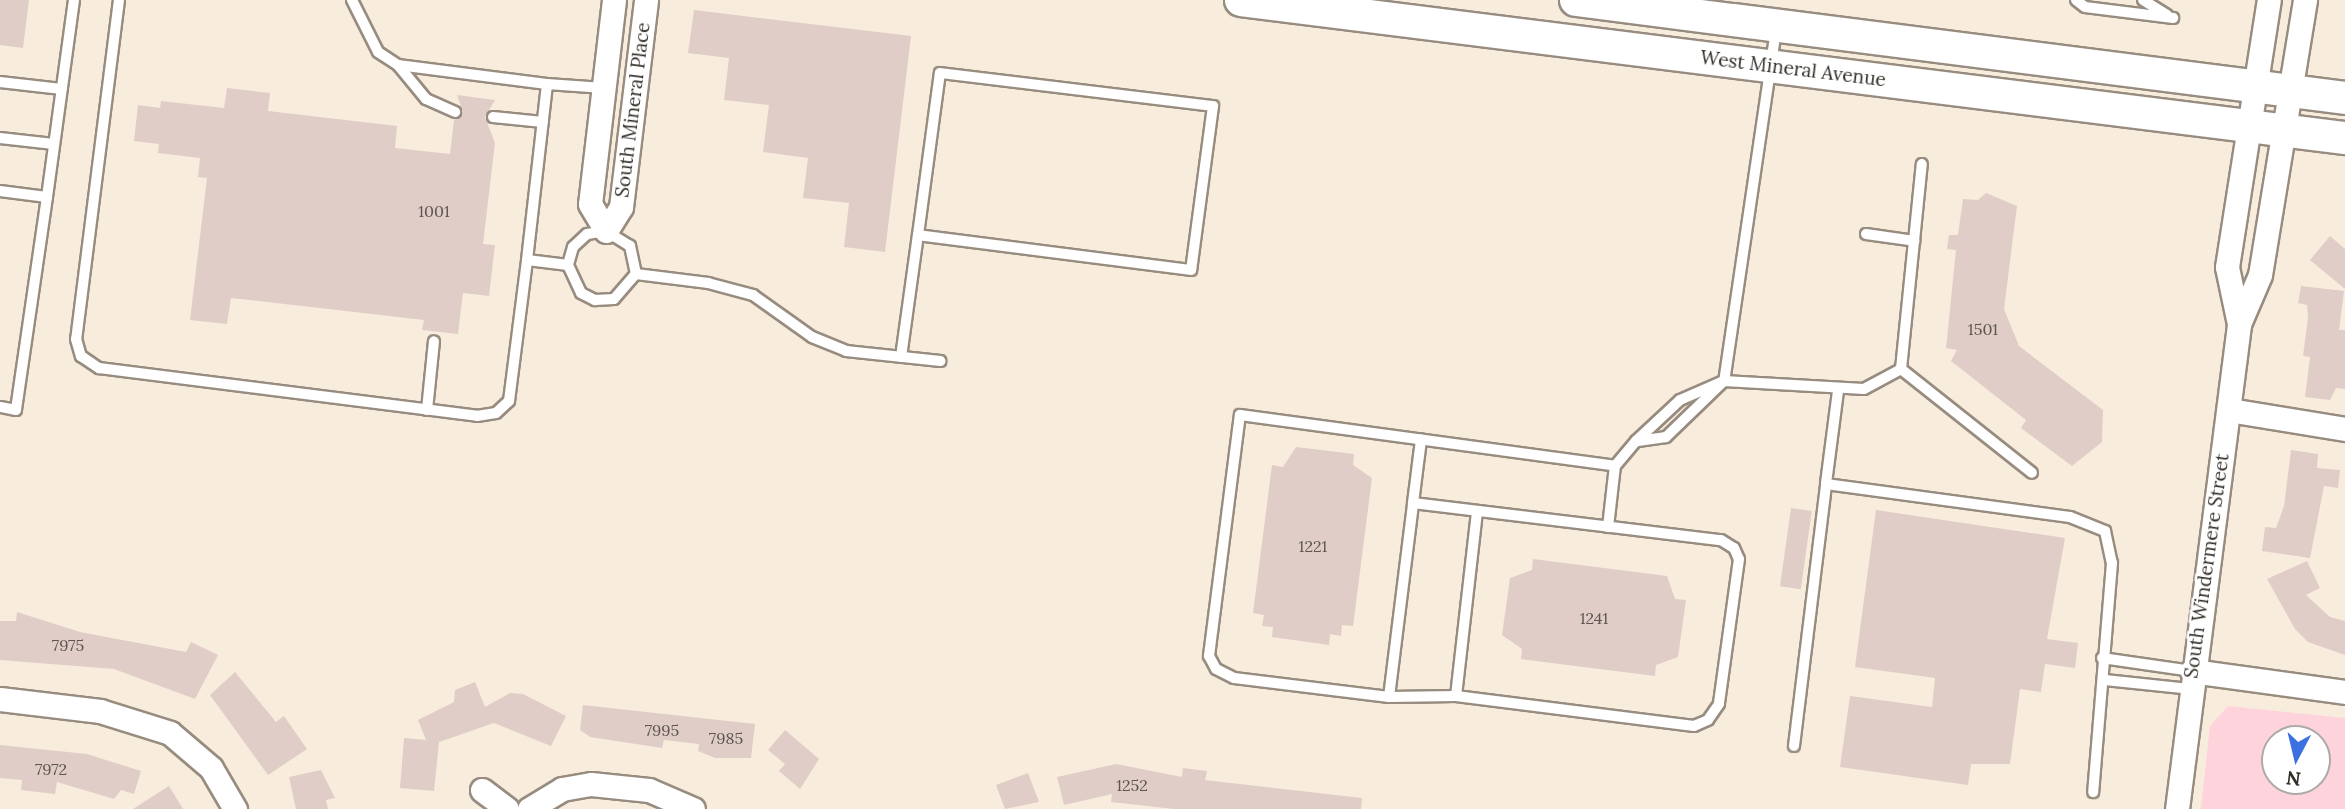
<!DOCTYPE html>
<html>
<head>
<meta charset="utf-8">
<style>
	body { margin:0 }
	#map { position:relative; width:2345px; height:809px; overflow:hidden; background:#f8ecdd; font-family:Lora,serif }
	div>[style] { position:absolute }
	.green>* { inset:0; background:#ffd3db }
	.building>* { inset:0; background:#e0cdc7; transform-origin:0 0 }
	.roads { filter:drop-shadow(2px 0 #978c7f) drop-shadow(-2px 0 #978c7f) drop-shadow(0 2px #978c7f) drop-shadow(0 -2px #978c7f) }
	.lane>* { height:10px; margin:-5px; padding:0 5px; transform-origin:5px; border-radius:5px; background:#fff }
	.street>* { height:23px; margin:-11.5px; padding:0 11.5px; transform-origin:11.5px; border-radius:11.5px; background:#fff }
	.secondary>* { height:32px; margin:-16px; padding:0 16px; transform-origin:16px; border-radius:16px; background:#fff }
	span { translate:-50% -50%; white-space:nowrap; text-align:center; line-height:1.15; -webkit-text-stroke:5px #fff; paint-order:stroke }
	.number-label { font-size:16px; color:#5d554f }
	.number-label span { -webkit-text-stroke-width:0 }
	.street-label { font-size:19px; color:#312d27 }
	.north { position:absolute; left:2261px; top:725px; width:70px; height:70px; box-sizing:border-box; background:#fff; border:2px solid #adaba9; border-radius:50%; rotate:187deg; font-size:19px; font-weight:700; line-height:28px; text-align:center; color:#312d27 }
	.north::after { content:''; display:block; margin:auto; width:24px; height:32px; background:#3b70e0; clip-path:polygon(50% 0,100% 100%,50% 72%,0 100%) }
</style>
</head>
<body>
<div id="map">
	<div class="green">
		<i style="clip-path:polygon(evenodd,2228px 706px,2345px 718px,2345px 809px,2201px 809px,2210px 726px,2228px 706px,2275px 739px,2317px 739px,2317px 781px,2275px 781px,2275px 739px)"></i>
	</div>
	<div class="building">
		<i style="clip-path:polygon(0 0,29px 0,23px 48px,0 45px)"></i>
		<i style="clip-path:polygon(694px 10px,911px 36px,885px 252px,844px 247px,849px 203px,803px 198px,808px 158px,763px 152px,769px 105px,724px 100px,729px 58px,688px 53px)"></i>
		<i style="clip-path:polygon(227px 88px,270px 93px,268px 111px,397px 126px,395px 148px,450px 154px,454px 120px,463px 112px,457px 95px,495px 100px,485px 117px,495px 143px,483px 244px,495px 245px,489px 296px,463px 293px,458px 334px,422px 330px,424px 320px,231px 298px,227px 324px,190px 320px,207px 178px,198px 177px,200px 158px,158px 153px,159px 144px,134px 141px,138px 105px,160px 108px,161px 101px,224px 108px)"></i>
		<i style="clip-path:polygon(1986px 193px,2017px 206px,2004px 309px,2019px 346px,2103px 410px,2102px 442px,2072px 466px,2021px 428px,2026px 420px,1951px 361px,1957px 350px,1946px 348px,1956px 250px,1947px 249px,1949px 235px,1958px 235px,1963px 199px,1978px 200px)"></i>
		<i style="clip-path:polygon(2330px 236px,2345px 249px,2345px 289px,2310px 260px)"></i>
		<i style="clip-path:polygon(2301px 286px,2344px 291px,2339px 330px,2345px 330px,2345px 389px,2336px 388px,2330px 400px,2305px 397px,2310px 357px,2303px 356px,2308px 318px,2307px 305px,2298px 303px)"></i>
		<i style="clip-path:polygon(1296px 447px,1354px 454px,1353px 465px,1372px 478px,1353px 626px,1342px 625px,1341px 636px,1330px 634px,1329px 645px,1272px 637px,1273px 627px,1262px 626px,1264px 615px,1253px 613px,1272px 465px,1283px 467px)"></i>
		<i style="clip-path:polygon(2291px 450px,2318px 454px,2317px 468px,2340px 470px,2338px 488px,2324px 486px,2310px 558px,2262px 551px,2265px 527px,2276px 528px,2284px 506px)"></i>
		<i style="left:1791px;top:508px;width:21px;height:79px;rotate:8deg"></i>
		<i style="clip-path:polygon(1876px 510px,2065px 538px,2047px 639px,2078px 643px,2075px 668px,2045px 664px,2041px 692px,2020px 689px,2010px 764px,1971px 764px,1968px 785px,1840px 767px,1850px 696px,1932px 707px,1935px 678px,1855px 667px)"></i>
		<i style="clip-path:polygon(1533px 559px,1667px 576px,1675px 599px,1686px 600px,1678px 657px,1656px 665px,1655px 676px,1521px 659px,1522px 649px,1502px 635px,1510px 578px,1532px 570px)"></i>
		<i style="clip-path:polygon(2307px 561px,2320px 588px,2306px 595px,2330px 617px,2345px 621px,2345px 655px,2308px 642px,2295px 629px,2267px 579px)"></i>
		<i style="clip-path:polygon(17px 612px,80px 632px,186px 652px,191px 642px,218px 655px,195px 699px,114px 669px,0 660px,0 621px,16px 621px)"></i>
		<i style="clip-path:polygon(235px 672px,276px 722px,284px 716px,307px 749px,268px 775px,210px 695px)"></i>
		<i style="clip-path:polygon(475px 682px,485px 707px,510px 693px,523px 694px,566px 716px,551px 746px,494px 723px,439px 742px,434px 791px,400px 788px,404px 738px,426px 740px,418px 720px,454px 702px,455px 690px)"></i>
		<i style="clip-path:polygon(583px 705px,755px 724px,751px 758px,715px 758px,698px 751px,699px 744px,664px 740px,662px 748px,590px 737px,580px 730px)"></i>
		<i style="clip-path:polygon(785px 730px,819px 759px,800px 789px,779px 771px,785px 764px,768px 750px)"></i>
		<i style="clip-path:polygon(0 745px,87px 754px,141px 771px,134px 794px,121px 790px,114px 799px,57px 782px,55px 794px,21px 790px,22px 780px,0 778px)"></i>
		<i style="clip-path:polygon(1116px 764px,1182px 777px,1183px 768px,1207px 771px,1205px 780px,1362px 798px,1361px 809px,1174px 809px,1111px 802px,1112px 794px,1064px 805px,1057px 777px)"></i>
		<i style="clip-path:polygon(321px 770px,335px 798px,326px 800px,328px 809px,296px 809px,289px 777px)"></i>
		<i style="clip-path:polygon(1028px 773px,1039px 802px,1005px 809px,996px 785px)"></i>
		<i style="clip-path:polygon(169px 786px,183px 809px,133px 809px)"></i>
	</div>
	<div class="roads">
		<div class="lane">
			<i style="left:119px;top:0;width:342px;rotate:97.2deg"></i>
			<i style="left:76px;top:339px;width:18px;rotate:74deg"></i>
			<i style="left:81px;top:356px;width:22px;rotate:34deg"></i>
			<i style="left:99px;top:368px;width:381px;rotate:7.2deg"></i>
			<i style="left:477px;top:416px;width:19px;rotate:-9deg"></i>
			<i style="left:496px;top:413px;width:18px;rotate:-43deg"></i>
			<i style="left:509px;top:401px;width:142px;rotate:-82.7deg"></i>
			<i style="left:352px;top:0;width:58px;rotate:63.4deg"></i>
			<i style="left:378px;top:52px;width:24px;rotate:33deg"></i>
			<i style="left:398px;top:65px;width:150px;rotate:7.3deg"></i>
			<i style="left:2076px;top:0;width:11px;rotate:38deg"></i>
			<i style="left:2085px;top:7px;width:89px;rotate:7.1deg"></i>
			<i style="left:2143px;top:0;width:28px;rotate:32deg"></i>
			<i style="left:1776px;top:30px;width:355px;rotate:98.4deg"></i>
			<i style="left:1724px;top:381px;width:81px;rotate:136deg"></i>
			<i style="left:1666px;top:437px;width:30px;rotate:172deg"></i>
			<i style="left:1636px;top:441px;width:60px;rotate:-43deg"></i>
			<i style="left:1680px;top:400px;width:48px;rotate:-23.4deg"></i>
			<i style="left:1724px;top:381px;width:140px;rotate:3.3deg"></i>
			<i style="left:1864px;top:389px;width:42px;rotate:-28.4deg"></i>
			<i style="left:1901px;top:369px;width:206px;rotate:-84.2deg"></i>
			<i style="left:398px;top:65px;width:44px;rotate:50.5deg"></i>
			<i style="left:426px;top:99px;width:32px;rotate:24deg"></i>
			<i style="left:0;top:82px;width:62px;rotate:6.4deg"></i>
			<i style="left:493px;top:117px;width:50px;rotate:5.7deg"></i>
			<i style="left:0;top:138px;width:54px;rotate:6.3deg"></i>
			<i style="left:0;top:191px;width:47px;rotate:7.3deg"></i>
			<i style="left:47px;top:197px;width:215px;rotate:98.3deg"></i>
			<i style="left:16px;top:410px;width:16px;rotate:-169deg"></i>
			<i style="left:47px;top:197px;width:199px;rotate:-82.2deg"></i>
			<i style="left:1866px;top:234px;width:49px;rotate:8.1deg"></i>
			<i style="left:568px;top:265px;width:41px;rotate:-173deg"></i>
			<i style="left:527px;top:260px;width:177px;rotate:-83.5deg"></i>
			<i style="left:547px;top:84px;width:57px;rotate:4deg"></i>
			<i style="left:636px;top:274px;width:29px;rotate:-102deg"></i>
			<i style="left:630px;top:246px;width:28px;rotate:-148deg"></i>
			<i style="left:606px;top:231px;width:19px;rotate:171deg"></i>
			<i style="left:587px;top:234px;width:19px;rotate:137deg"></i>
			<i style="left:573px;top:247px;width:19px;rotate:106deg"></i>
			<i style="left:568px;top:265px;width:31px;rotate:65deg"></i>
			<i style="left:581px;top:293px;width:16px;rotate:27deg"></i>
			<i style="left:595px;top:300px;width:19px;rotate:-3deg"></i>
			<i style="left:614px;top:299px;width:33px;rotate:-49deg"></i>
			<i style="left:636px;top:274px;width:73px;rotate:7.1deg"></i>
			<i style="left:708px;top:283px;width:47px;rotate:14.9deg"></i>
			<i style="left:753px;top:295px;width:72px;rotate:35.4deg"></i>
			<i style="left:812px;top:337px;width:37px;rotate:22deg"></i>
			<i style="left:846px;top:351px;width:95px;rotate:6.1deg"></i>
			<i style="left:901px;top:357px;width:123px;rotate:-82.1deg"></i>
			<i style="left:918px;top:235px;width:163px;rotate:-82.3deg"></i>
			<i style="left:940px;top:73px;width:275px;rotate:6.9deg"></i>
			<i style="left:1213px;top:106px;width:165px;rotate:97.6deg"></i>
			<i style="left:1191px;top:270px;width:275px;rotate:-172.7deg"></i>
			<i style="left:1901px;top:369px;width:167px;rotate:38.4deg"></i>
			<i style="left:1838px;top:391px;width:94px;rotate:97.4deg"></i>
			<i style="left:1826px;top:484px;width:246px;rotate:7.7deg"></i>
			<i style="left:2070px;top:517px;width:38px;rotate:22deg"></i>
			<i style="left:2105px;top:531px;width:33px;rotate:78deg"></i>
			<i style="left:2112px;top:563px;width:230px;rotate:94.7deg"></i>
			<i style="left:427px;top:410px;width:69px;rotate:-84.2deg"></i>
			<i style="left:1413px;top:503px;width:64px;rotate:-82.8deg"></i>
			<i style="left:1608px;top:527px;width:61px;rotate:-83.5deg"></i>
			<i style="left:2102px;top:658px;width:91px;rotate:8.2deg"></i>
			<i style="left:2105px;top:680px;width:85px;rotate:6deg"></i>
			<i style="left:1456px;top:696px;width:186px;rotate:-83.5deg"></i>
			<i style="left:1389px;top:697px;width:195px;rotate:-82.9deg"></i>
			<i style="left:1413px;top:503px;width:310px;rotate:6.9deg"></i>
			<i style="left:1721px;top:540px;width:15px;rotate:32deg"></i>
			<i style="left:1734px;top:548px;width:12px;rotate:66deg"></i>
			<i style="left:1739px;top:559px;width:146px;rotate:97.9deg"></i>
			<i style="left:1719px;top:704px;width:19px;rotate:125deg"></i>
			<i style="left:1708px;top:720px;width:15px;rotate:157deg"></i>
			<i style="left:1694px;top:726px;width:240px;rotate:-172.8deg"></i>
			<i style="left:1456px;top:696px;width:67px;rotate:179.1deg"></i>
			<i style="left:1389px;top:697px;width:156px;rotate:-173deg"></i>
			<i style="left:1234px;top:678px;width:20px;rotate:-153deg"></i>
			<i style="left:1216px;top:669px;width:15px;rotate:-118deg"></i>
			<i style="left:1209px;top:656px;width:243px;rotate:-82.7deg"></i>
			<i style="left:1240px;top:415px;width:378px;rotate:7.7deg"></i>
			<i style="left:1615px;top:466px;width:33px;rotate:-50deg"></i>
			<i style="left:1794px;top:746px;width:264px;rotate:-83deg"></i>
		</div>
		<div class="street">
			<i style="left:614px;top:0;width:205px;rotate:96.7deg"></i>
			<i style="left:590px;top:204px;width:31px;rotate:59deg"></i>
			<i style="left:606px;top:231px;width:28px;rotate:-58deg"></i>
			<i style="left:621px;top:207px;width:209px;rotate:-83.1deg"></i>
			<i style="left:2239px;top:324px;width:58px;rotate:-101.9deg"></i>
			<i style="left:2227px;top:267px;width:270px;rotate:-81.1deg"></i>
			<i style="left:2229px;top:410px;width:118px;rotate:9.3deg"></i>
			<i style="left:2192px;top:671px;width:154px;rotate:7.8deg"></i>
			<i style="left:0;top:699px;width:101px;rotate:6.8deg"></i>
			<i style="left:100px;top:711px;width:73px;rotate:17.4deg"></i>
			<i style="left:170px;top:733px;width:54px;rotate:40.5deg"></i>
			<i style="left:211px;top:768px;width:48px;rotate:59.7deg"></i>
			<i style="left:482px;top:790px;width:31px;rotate:37deg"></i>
			<i style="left:529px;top:809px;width:39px;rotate:-31deg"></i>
			<i style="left:562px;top:789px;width:29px;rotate:-10deg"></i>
			<i style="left:591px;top:784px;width:58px;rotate:5.9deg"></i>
			<i style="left:649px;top:790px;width:48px;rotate:23.4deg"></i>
			<i style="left:2177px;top:809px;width:489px;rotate:-82.7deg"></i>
			<i style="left:2239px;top:324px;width:53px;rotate:-66.8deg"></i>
			<i style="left:2260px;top:275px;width:279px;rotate:-80.7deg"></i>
		</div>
		<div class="secondary">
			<i style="left:1241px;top:0;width:1113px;rotate:7.13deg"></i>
			<i style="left:1576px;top:0;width:775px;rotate:7.26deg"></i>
		</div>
	</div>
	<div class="number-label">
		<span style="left:434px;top:211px">1001</span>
		<span style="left:1983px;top:329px">1501</span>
		<span style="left:1313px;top:546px">1221</span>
		<span style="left:1594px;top:618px">1241</span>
		<span style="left:68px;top:645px">7975</span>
		<span style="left:662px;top:730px">7995</span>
		<span style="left:726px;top:738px">7985</span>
		<span style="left:51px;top:769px">7972</span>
		<span style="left:1132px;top:785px">1252</span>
	</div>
	<div class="street-label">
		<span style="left:1793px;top:69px;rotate:7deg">West Mineral Avenue</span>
		<span style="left:633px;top:110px;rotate:-83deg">South Mineral Place</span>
		<span style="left:2207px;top:566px;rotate:-82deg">South Windermere Street</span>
	</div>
	<div class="north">N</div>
</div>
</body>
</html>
